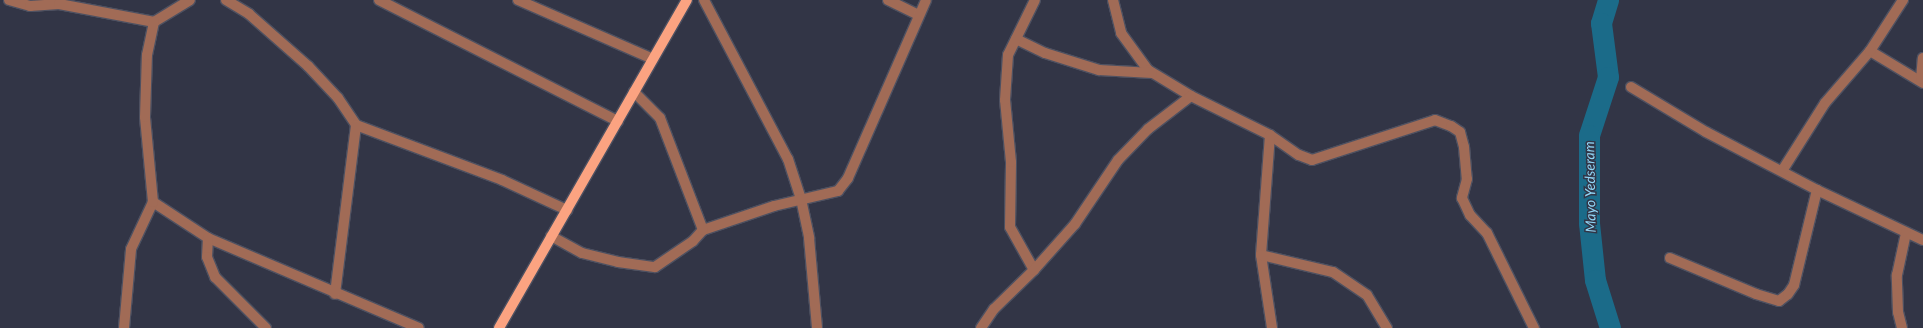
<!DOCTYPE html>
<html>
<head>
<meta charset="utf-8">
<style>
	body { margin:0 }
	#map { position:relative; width:1923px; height:328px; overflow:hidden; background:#323546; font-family:Lato,sans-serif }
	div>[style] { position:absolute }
	.river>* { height:21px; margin:-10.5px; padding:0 10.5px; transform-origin:10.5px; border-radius:10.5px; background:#1b6b89 }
	.roads { filter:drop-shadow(1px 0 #4e5161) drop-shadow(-1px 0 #4e5161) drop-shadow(0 1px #4e5161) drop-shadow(0 -1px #4e5161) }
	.minor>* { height:10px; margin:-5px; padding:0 5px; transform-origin:5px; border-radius:5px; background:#a16b56 }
	.major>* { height:10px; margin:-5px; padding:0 5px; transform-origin:5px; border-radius:5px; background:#fba381 }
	span { translate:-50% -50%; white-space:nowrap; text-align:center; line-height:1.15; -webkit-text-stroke:3px #323546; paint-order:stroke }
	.water-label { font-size:14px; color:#90d6f6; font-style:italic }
</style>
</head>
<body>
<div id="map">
	<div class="river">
		<i style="left:1608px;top:0;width:24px;rotate:107deg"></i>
		<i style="left:1601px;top:23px;width:54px;rotate:82.6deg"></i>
		<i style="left:1608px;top:77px;width:61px;rotate:108.1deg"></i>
		<i style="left:1589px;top:135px;width:88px;rotate:90deg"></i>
		<i style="left:1589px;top:223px;width:57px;rotate:84deg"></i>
		<i style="left:1595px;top:280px;width:50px;rotate:72.6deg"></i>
	</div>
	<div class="roads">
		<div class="minor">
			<i style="left:9px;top:0;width:22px;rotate:16deg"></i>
			<i style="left:30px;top:6px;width:29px;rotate:-4deg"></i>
			<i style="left:59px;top:4px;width:97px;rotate:10.7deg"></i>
			<i style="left:154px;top:22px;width:42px;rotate:-31.4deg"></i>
			<i style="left:226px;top:0;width:27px;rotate:31deg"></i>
			<i style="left:249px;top:14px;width:79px;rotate:41.4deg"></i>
			<i style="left:308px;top:66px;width:44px;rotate:46.8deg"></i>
			<i style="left:338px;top:98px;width:32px;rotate:56deg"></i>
			<i style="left:356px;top:125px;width:156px;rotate:20.6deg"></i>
			<i style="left:502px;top:180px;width:72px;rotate:24.8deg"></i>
			<i style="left:379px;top:0;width:268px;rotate:26.9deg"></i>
			<i style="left:518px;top:0;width:147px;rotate:23.6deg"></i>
			<i style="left:704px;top:0;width:180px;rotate:62.2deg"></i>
			<i style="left:788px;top:159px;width:42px;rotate:72deg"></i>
			<i style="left:801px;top:199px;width:40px;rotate:78deg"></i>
			<i style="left:809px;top:238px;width:90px;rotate:84.9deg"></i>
			<i style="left:888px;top:0;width:34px;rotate:26deg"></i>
			<i style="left:1113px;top:0;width:34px;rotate:76deg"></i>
			<i style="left:1121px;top:33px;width:46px;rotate:53.9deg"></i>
			<i style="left:1148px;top:70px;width:50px;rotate:31.2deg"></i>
			<i style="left:1191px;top:96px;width:88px;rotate:26.3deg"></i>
			<i style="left:1270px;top:135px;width:35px;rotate:35deg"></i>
			<i style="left:1299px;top:155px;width:14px;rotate:21deg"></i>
			<i style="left:1312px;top:160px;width:129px;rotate:-18deg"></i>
			<i style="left:1435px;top:120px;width:17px;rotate:21deg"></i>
			<i style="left:1451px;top:126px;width:11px;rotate:34deg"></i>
			<i style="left:1460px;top:132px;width:16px;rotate:75deg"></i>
			<i style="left:1464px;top:147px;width:32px;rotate:85deg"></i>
			<i style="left:1467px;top:179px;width:20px;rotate:105deg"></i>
			<i style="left:1462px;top:198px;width:19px;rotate:65deg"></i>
			<i style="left:1470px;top:215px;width:25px;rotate:47deg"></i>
			<i style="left:1487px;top:233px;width:106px;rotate:63.7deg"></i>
			<i style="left:1016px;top:39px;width:32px;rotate:26deg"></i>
			<i style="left:1045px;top:53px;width:57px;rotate:17.5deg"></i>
			<i style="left:1099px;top:70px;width:53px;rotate:3.2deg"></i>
			<i style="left:1870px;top:51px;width:62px;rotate:31.1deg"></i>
			<i style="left:1921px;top:79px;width:21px;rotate:-85deg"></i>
			<i style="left:1631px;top:87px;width:87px;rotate:31deg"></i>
			<i style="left:1706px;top:132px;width:125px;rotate:27.6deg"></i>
			<i style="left:1817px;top:190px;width:117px;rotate:25.3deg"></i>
			<i style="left:1270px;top:135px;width:120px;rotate:94.3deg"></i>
			<i style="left:1261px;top:255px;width:74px;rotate:81.4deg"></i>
			<i style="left:1782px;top:171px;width:80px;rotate:-57.7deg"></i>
			<i style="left:1825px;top:103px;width:69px;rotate:-49.1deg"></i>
			<i style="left:1870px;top:51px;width:61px;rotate:-57.1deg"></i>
			<i style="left:153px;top:202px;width:66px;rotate:33.2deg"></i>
			<i style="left:208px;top:238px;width:229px;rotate:23.1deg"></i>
			<i style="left:703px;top:230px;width:75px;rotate:-18.7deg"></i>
			<i style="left:774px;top:206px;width:66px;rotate:-13.2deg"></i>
			<i style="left:838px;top:191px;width:16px;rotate:-52deg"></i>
			<i style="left:848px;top:178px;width:194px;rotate:-66.3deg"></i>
			<i style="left:551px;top:236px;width:35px;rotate:29deg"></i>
			<i style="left:582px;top:253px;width:37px;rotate:14deg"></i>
			<i style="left:618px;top:262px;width:37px;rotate:8deg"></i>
			<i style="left:655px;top:267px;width:46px;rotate:-34.4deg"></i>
			<i style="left:693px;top:241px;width:15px;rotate:-48deg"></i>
			<i style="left:703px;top:230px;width:120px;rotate:-111deg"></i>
			<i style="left:660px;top:118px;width:37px;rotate:-135deg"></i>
			<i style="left:208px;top:238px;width:19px;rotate:93deg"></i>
			<i style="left:207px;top:257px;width:22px;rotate:68deg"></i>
			<i style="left:215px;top:277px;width:72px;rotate:45deg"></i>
			<i style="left:1261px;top:255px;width:74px;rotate:13.3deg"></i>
			<i style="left:1333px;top:272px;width:41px;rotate:34.1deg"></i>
			<i style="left:1367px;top:295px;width:39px;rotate:59deg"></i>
			<i style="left:1670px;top:258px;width:93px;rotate:22.7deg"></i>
			<i style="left:1756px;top:294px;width:24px;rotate:17deg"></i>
			<i style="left:1779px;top:301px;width:11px;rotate:-38deg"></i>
			<i style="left:1788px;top:294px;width:11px;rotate:-56deg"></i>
			<i style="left:1794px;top:285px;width:98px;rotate:-76.4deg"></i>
			<i style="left:1034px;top:270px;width:49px;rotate:-119.2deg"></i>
			<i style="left:1010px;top:227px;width:65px;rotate:-89.1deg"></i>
			<i style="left:1011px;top:162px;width:62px;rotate:-95.5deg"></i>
			<i style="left:1005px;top:100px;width:45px;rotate:-86.2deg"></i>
			<i style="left:1008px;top:55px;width:61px;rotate:-63.9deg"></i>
			<i style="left:335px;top:294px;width:170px;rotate:-82.9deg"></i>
			<i style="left:124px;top:328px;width:79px;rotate:-84.9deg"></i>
			<i style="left:131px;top:249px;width:52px;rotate:-64.9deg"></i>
			<i style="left:153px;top:202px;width:85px;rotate:-95.4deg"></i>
			<i style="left:145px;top:117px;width:62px;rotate:-88.2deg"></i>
			<i style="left:147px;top:55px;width:34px;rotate:-78deg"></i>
			<i style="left:981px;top:328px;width:23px;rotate:-56deg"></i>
			<i style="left:994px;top:309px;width:56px;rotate:-44.3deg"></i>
			<i style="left:1034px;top:270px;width:62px;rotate:-48.3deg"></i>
			<i style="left:1075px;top:224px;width:77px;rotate:-56.1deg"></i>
			<i style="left:1118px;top:160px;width:43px;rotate:-45.9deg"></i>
			<i style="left:1148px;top:129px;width:54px;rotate:-37.5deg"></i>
			<i style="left:1902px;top:328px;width:16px;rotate:-104deg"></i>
			<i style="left:1898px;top:312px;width:37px;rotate:-92deg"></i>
			<i style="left:1897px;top:275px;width:43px;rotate:-77.9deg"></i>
		</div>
		<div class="major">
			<i style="left:499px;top:328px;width:378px;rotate:-60.2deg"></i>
		</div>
	</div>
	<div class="water-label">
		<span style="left:1590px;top:187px;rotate:-91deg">Mayo Yedseram</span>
	</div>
</div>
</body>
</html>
